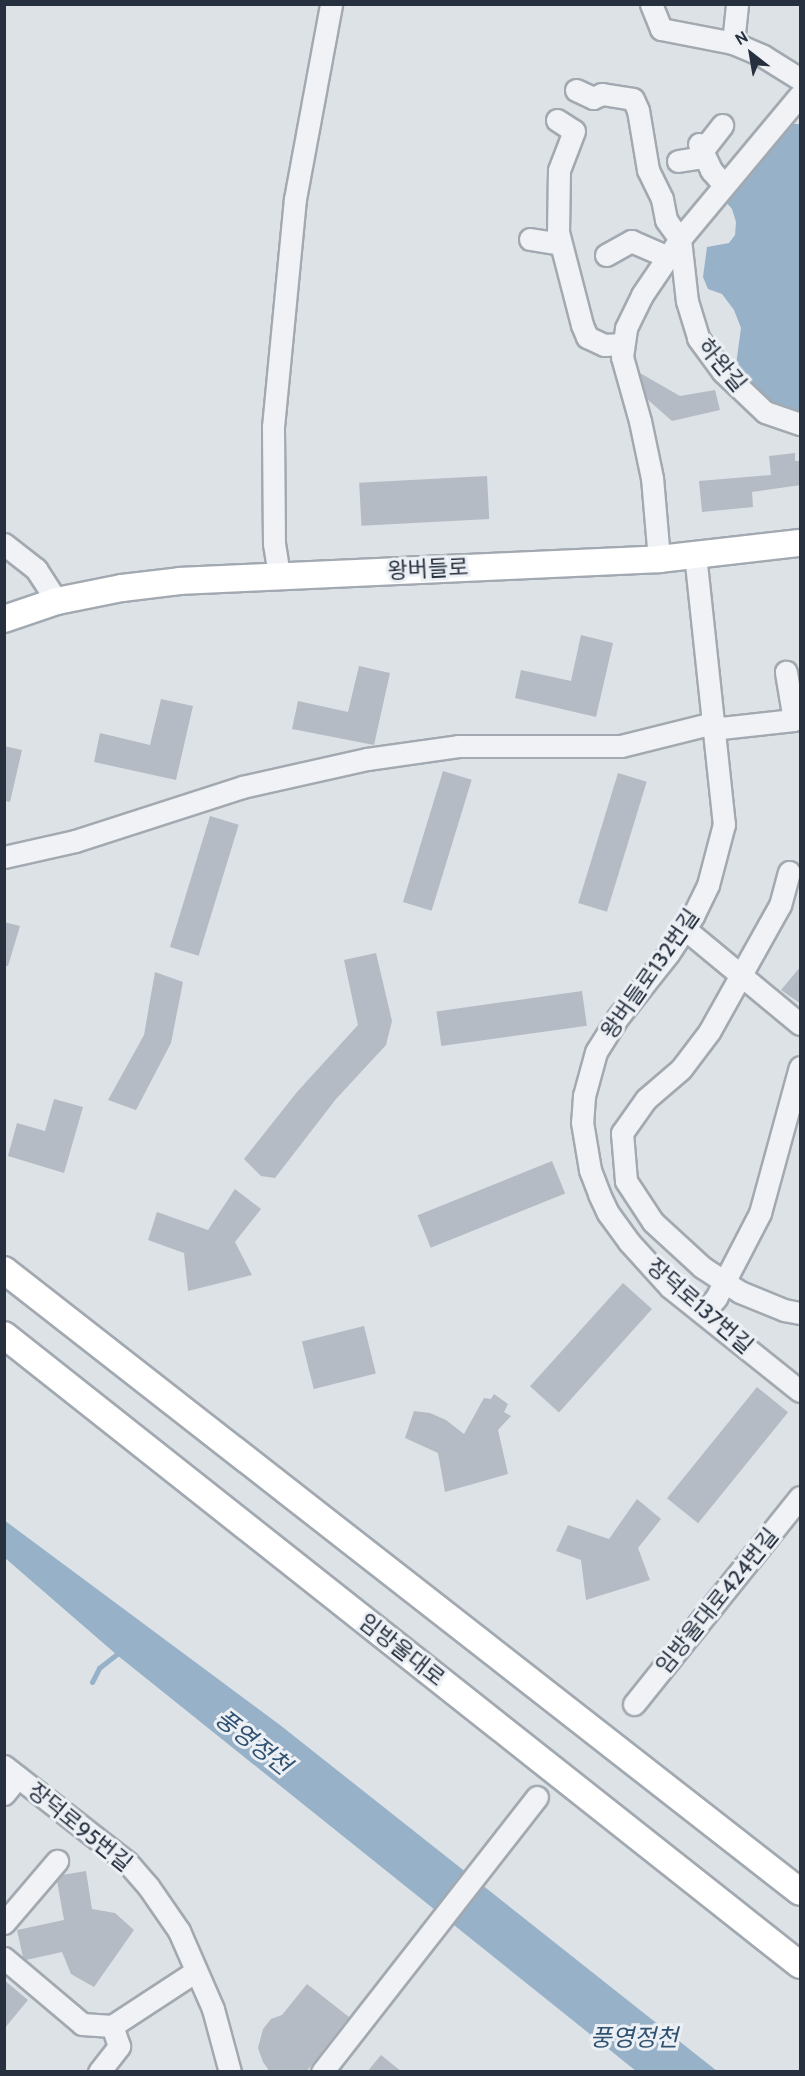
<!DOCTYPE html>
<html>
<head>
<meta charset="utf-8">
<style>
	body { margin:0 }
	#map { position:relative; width:805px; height:2076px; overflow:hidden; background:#dde2e7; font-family:Cabin,"Noto Sans KR",sans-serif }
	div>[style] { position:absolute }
	.water>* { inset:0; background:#97b2c8 }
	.stream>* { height:5px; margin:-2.5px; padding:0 2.5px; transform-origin:2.5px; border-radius:2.5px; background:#97b2c8 }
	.building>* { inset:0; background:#b4bbc4; transform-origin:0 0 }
	.roads { filter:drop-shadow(2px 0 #a2a9b1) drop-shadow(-2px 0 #a2a9b1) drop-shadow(0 2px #a2a9b1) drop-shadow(0 -2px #a2a9b1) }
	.minor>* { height:21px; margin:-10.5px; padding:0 10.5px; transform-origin:10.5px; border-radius:10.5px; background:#f0f2f5 }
	.major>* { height:26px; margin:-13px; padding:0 13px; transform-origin:13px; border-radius:13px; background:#fff }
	span { translate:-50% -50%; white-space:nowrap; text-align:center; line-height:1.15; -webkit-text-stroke:6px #ecf0f5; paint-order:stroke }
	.street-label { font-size:22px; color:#26303e }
	.water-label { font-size:24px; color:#305272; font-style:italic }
	.frame { position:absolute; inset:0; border:6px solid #26303e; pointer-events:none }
	.north { position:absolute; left:721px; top:24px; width:60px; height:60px; -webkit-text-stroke:4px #ecf0f5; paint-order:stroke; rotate:329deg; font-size:16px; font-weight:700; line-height:24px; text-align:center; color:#26303e }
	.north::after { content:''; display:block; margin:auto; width:21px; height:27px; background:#26303e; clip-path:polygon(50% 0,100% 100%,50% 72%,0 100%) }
</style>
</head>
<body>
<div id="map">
	<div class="water">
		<i style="clip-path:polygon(788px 124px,800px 124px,800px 414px,782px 411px,735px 372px,741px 328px,734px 310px,722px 294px,708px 289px,703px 277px,707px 247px,729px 243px,735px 235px,736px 222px,732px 209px,725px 201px)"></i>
		<i style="clip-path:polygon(4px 1520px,280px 1725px,717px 2071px,636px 2071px,117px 1655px,5px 1558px)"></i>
	</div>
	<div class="stream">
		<i style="left:92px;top:1682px;width:16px;rotate:-63deg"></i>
		<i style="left:99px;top:1668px;width:28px;rotate:-38deg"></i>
	</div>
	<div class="building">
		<i style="clip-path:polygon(640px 373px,680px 396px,715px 390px,720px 410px,672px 421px,647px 399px)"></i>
		<i style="clip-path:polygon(795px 453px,795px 461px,801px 461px,801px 485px,752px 492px,753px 507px,702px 512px,699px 481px,771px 475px,769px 456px)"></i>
		<i style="left:487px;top:476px;width:43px;height:128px;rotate:87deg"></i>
		<i style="clip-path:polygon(581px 635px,613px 643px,596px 717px,515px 698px,521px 670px,571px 681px)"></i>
		<i style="clip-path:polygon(359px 666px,390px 673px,374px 745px,292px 729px,298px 701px,348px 712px)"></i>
		<i style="clip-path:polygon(161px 699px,193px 706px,176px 780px,94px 762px,100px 733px,150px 745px)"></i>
		<i style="clip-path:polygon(4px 746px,22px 750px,10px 802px,4px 801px)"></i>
		<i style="left:443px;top:771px;width:30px;height:137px;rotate:17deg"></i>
		<i style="left:618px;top:773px;width:30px;height:136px;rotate:17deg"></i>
		<i style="left:210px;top:816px;width:30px;height:137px;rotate:17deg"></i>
		<i style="clip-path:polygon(4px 922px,20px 926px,8px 966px,4px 966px)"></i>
		<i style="clip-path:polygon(376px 953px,392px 1021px,386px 1045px,336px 1099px,275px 1178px,261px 1176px,244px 1159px,297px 1092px,358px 1025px,344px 960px)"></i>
		<i style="clip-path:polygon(801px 966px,801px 1004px,781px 990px)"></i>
		<i style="clip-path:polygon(155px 972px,183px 982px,171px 1043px,136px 1110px,108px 1100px,144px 1035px)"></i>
		<i style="left:582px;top:991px;width:35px;height:147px;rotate:82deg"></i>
		<i style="clip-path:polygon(54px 1099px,83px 1107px,64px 1173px,8px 1156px,17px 1123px,45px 1131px)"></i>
		<i style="left:552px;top:1161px;width:35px;height:145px;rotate:68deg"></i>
		<i style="clip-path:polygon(235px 1189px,261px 1209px,235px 1242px,252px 1275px,188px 1291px,184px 1253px,148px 1240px,157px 1212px,208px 1230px)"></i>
		<i style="left:623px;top:1283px;width:39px;height:139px;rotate:42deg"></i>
		<i style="left:364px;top:1326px;width:49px;height:64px;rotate:76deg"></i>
		<i style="left:757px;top:1387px;width:40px;height:143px;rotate:39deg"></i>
		<i style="clip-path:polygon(494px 1394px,508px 1404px,504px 1412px,511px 1416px,498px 1430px,508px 1474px,445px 1492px,438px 1453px,405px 1438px,414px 1411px,430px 1413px,446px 1420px,464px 1434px,484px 1398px,491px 1399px)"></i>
		<i style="clip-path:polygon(637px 1499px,661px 1519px,638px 1548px,650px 1580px,586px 1600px,581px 1560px,556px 1551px,568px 1525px,609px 1539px)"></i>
		<i style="clip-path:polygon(86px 1871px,92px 1909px,115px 1913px,134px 1930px,94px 1987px,71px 1974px,62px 1952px,26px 1960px,23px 1957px,17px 1930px,64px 1920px,57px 1881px,62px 1875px)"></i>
		<i style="clip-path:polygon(4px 1980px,28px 2000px,4px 2029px)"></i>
		<i style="clip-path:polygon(307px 1984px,349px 2017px,306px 2072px,270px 2072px,263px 2062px,258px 2048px,263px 2029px,271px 2019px,282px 2015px)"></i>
		<i style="clip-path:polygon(381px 2055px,402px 2072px,367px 2072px)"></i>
	</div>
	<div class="roads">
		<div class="minor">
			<i style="left:651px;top:4px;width:27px;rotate:68deg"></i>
			<i style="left:661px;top:29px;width:73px;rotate:11deg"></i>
			<i style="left:733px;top:43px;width:33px;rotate:23deg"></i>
			<i style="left:763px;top:56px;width:44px;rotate:31.9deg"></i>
			<i style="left:733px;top:43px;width:39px;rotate:-84deg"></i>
			<i style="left:576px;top:90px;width:19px;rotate:25deg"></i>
			<i style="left:593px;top:98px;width:10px;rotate:-24deg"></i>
			<i style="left:602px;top:94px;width:31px;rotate:9deg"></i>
			<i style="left:633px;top:99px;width:12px;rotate:66deg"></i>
			<i style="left:638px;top:110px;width:61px;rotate:80.5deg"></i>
			<i style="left:648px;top:170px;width:32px;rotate:64deg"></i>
			<i style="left:662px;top:199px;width:21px;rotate:79deg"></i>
			<i style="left:666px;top:220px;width:24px;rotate:54deg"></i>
			<i style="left:680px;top:239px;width:62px;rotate:83.6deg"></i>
			<i style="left:687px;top:301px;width:39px;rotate:73deg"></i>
			<i style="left:698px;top:338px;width:42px;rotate:53.7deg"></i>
			<i style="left:723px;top:372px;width:58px;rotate:43.6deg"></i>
			<i style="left:765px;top:412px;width:37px;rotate:19deg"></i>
			<i style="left:557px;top:120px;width:20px;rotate:33deg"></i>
			<i style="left:574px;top:131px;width:42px;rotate:111deg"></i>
			<i style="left:559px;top:170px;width:62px;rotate:90.9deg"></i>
			<i style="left:558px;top:232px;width:96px;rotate:75.5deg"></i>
			<i style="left:582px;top:325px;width:13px;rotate:67deg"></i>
			<i style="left:587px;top:337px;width:19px;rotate:25deg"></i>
			<i style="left:604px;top:345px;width:18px;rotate:-3deg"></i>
			<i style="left:699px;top:144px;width:29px;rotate:65deg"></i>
			<i style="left:711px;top:170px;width:18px;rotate:49deg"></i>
			<i style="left:702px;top:151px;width:33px;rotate:-52deg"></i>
			<i style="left:678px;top:161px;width:26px;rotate:-9deg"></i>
			<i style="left:530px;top:239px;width:31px;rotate:9deg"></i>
			<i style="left:606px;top:255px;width:29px;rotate:-29deg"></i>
			<i style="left:631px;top:241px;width:40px;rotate:23.4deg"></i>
			<i style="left:4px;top:544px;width:41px;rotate:38deg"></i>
			<i style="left:36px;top:569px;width:38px;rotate:57deg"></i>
			<i style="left:695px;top:554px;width:272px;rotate:83.9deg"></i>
			<i style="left:724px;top:824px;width:63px;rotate:104.7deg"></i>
			<i style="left:708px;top:885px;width:34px;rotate:116deg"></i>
			<i style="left:693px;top:916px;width:45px;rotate:123.3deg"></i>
			<i style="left:668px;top:954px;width:80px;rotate:128.4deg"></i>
			<i style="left:618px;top:1017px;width:41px;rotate:122.2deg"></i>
			<i style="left:596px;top:1052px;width:46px;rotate:105.3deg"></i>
			<i style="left:584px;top:1096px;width:26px;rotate:94deg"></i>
			<i style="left:582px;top:1122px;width:49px;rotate:80.5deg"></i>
			<i style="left:590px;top:1170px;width:26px;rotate:69deg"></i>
			<i style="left:599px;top:1194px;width:21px;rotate:65deg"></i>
			<i style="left:608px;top:1213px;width:36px;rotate:54deg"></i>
			<i style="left:629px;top:1242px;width:61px;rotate:47.7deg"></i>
			<i style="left:670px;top:1287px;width:166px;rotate:38.7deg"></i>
			<i style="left:659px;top:559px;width:81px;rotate:-94.9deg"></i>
			<i style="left:652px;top:478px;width:58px;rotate:-101.9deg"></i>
			<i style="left:640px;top:421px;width:66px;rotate:-105.7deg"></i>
			<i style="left:622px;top:357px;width:29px;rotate:-82deg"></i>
			<i style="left:626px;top:328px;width:37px;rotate:-64deg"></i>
			<i style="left:642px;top:295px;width:68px;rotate:-55.8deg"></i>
			<i style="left:680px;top:239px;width:187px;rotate:-50.2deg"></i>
			<i style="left:279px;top:575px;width:31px;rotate:-99deg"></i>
			<i style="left:274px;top:544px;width:117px;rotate:-90.5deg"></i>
			<i style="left:273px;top:427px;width:229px;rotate:-84.5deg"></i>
			<i style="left:295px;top:199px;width:198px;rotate:-79.5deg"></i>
			<i style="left:4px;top:857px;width:73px;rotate:-12.7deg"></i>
			<i style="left:75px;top:841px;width:176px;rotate:-17.9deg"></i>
			<i style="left:242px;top:787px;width:128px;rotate:-12.6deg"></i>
			<i style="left:367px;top:759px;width:92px;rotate:-8.1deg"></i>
			<i style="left:458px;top:746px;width:163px"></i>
			<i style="left:621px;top:746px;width:95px;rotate:-14deg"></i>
			<i style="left:713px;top:723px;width:9px;rotate:32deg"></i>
			<i style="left:721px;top:728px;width:73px;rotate:-6.3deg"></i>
			<i style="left:794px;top:720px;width:49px;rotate:-99.5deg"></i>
			<i style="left:789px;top:872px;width:34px;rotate:105deg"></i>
			<i style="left:780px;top:905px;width:145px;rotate:119.2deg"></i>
			<i style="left:709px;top:1032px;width:46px;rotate:127.1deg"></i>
			<i style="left:681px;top:1069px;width:46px;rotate:139.4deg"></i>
			<i style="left:646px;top:1099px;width:42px;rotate:125.2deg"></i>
			<i style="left:622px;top:1133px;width:48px;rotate:85.2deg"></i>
			<i style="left:626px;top:1181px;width:49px;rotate:56.6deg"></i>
			<i style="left:653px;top:1222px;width:67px;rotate:42.6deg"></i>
			<i style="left:702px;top:1267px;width:45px;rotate:33.3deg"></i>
			<i style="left:740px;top:1292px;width:48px;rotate:22.2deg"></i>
			<i style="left:784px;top:1310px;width:16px;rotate:11deg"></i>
			<i style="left:685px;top:929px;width:149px;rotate:39.6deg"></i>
			<i style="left:703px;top:1313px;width:20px;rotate:-49deg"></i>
			<i style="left:716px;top:1298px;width:96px;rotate:-62.6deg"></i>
			<i style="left:760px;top:1213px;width:151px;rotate:-74.7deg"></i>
			<i style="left:634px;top:1704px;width:265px;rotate:-51.3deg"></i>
			<i style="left:4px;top:1766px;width:156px;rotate:38deg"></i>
			<i style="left:127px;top:1862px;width:32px;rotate:49deg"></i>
			<i style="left:148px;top:1886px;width:55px;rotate:55.4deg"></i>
			<i style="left:179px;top:1931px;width:85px;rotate:66.4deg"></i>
			<i style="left:213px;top:2009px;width:65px;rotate:74.9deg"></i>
			<i style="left:4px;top:1794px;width:22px;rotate:-51deg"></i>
			<i style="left:4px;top:1923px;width:82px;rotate:-49.5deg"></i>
			<i style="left:4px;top:1958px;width:102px;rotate:40.2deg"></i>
			<i style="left:82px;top:2024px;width:30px;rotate:4deg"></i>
			<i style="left:112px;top:2026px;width:100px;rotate:-33.2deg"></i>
			<i style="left:99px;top:2072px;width:33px;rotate:-52deg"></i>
			<i style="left:119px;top:2046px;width:21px;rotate:-109deg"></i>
			<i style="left:322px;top:2072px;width:349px;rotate:-52deg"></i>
		</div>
		<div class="major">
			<i style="left:4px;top:619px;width:56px;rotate:-18.8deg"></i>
			<i style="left:57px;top:601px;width:66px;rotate:-11.3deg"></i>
			<i style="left:122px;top:588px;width:58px;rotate:-6.9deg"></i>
			<i style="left:180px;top:581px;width:480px;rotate:-2.6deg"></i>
			<i style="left:659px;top:559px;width:142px;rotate:-6.5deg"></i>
			<i style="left:4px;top:1270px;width:1010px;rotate:38deg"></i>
			<i style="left:4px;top:1335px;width:1015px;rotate:38.36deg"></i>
		</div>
	</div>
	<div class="street-label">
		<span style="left:722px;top:365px;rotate:50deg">하완길</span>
		<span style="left:428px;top:569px;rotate:-3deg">왕버들로</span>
		<span style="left:650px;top:974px;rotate:-55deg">왕버들로132번길</span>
		<span style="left:700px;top:1306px;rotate:41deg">장덕로137번길</span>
		<span style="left:717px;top:1601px;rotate:-51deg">임방울대로424번길</span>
		<span style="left:402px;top:1650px;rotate:38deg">임방울대로</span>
		<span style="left:80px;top:1827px;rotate:39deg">장덕로95번길</span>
	</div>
	<div class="water-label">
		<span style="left:253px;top:1742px;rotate:38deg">풍영정천</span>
		<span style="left:634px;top:2038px">풍영정천</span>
	</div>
	<div class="frame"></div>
	<div class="north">N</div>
</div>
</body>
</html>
